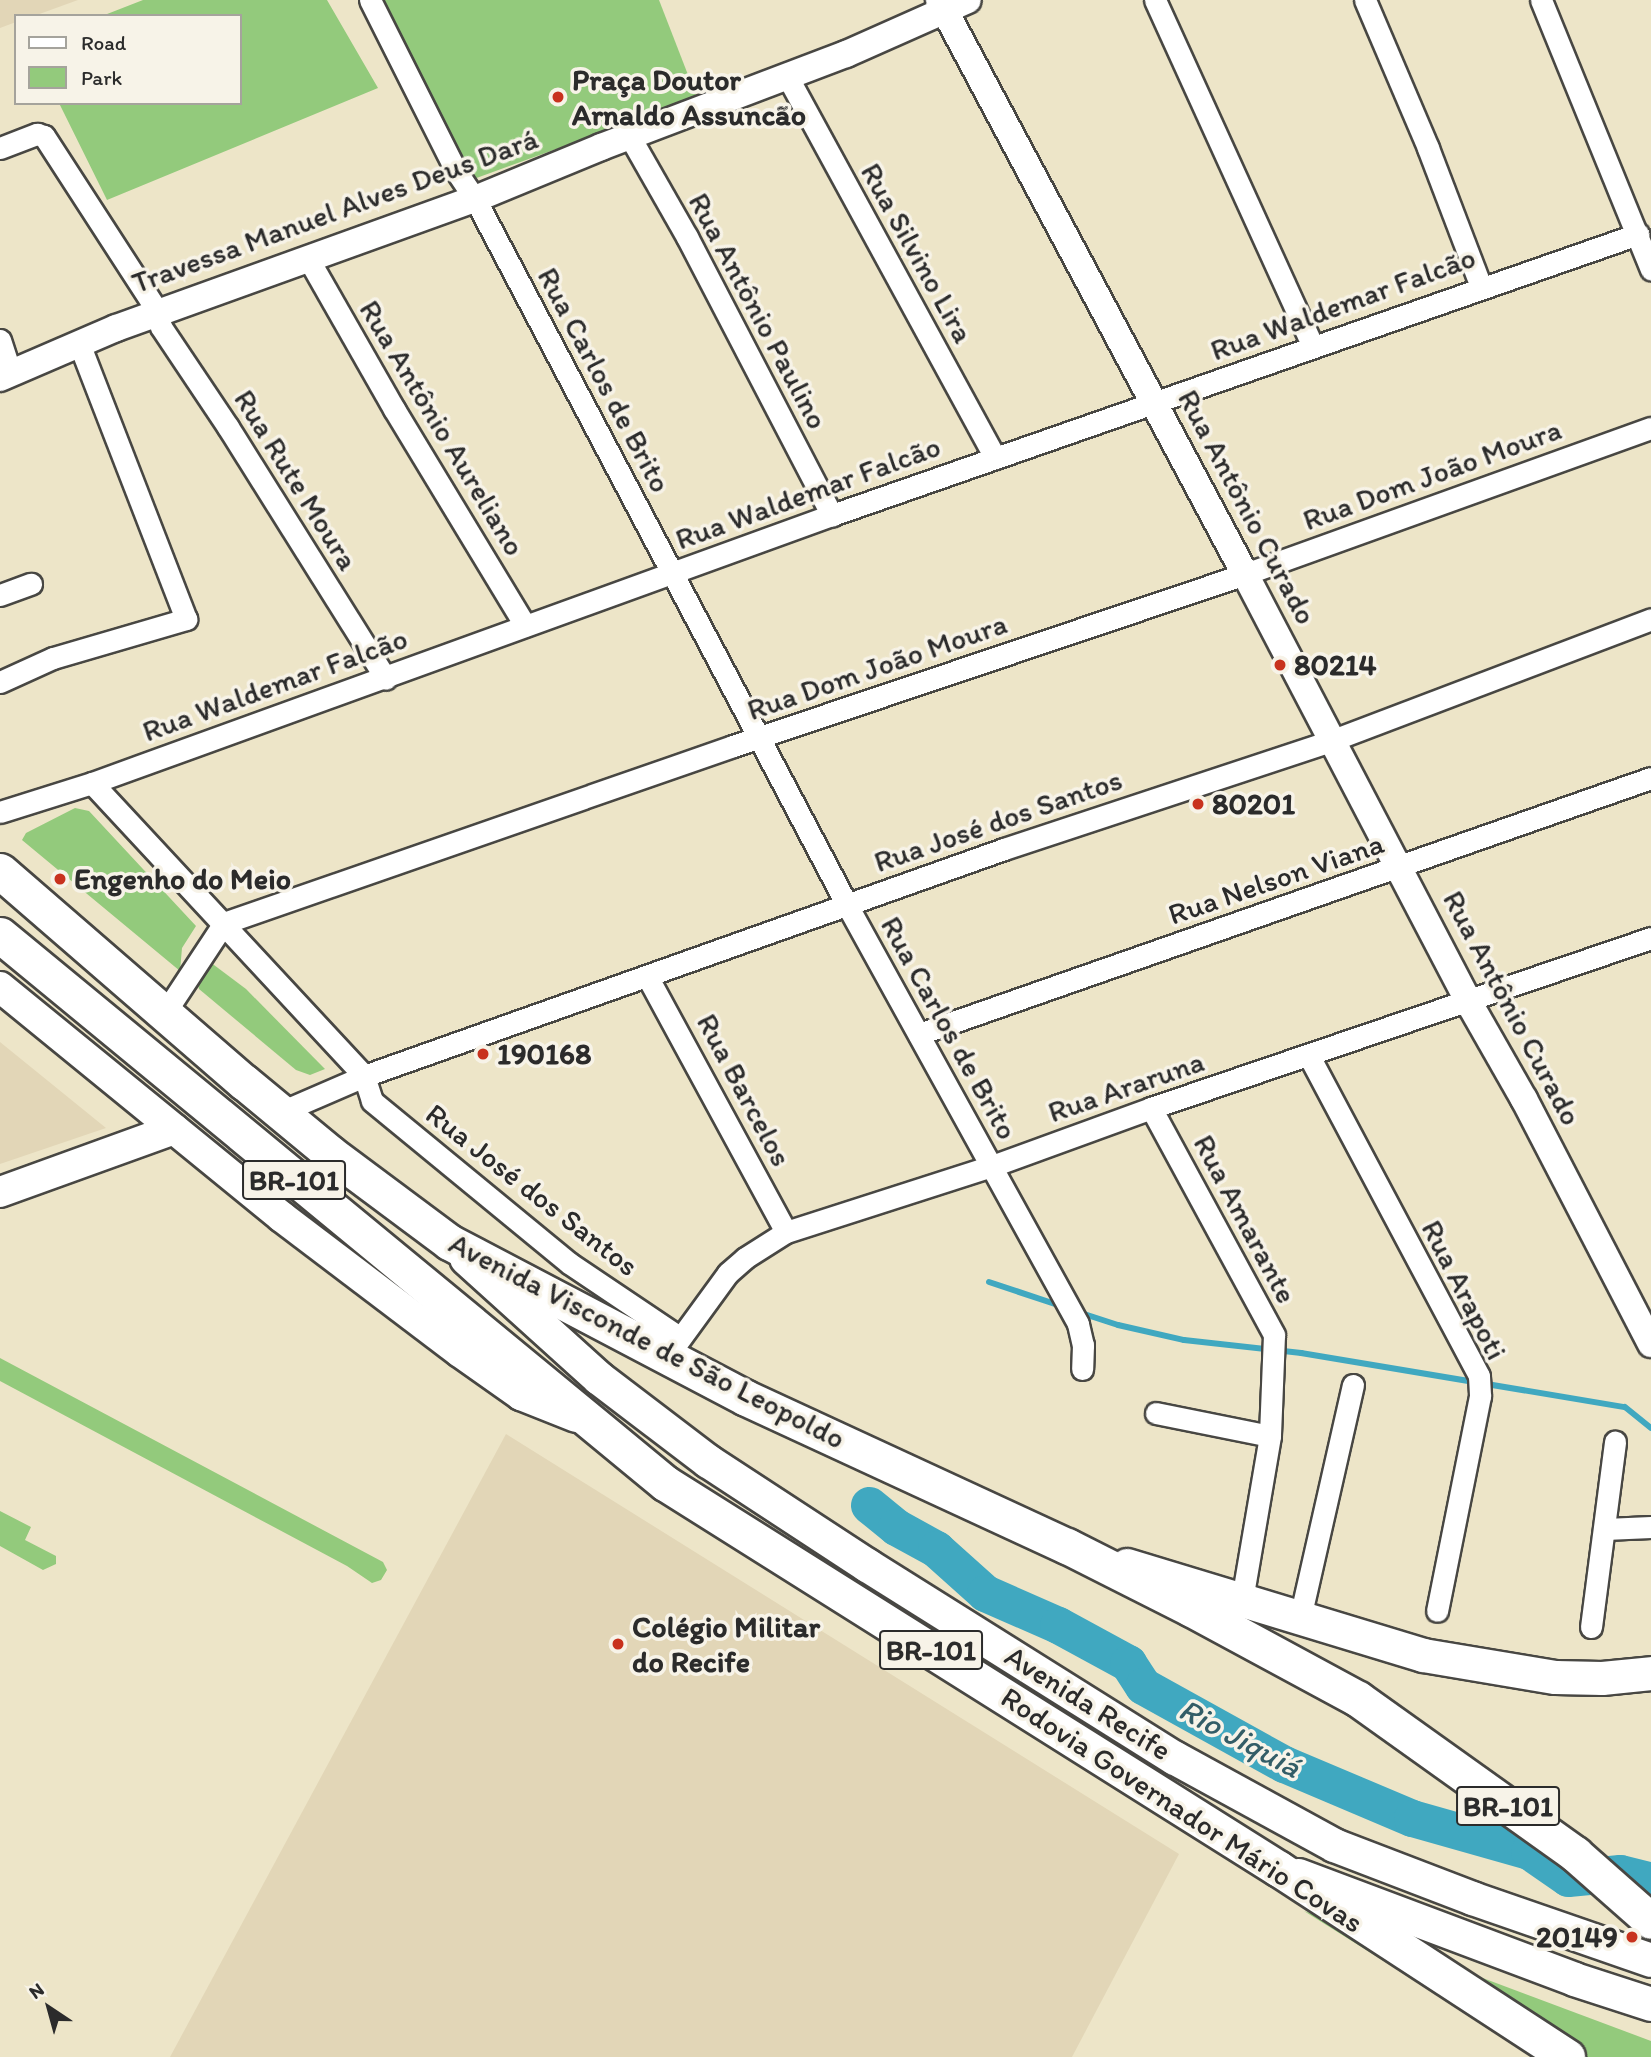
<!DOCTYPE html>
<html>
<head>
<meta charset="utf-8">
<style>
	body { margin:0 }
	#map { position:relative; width:1651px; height:2057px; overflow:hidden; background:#ede5c8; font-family:Itim,sans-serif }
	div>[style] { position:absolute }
	.built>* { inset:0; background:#e2d6b7 }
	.green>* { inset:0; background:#93ca7c }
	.stream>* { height:6px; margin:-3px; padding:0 3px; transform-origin:3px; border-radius:3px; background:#40a8c0 }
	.river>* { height:37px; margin:-18.5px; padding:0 18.5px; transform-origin:18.5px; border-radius:18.5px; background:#40a8c0 }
	.roads { filter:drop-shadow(2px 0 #484743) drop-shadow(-2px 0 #484743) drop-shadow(0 2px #484743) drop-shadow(0 -2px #484743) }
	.minor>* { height:21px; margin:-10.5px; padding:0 10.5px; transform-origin:10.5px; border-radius:10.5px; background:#fff }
	.tertiary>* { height:26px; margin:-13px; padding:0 13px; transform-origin:13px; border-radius:13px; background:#fff }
	.secondary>* { height:30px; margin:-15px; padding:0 15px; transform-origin:15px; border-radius:15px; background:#fff }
	.primary>* { height:33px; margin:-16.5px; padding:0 16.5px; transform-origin:16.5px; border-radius:16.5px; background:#fff }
	.trunk>* { height:35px; margin:-17.5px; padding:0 17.5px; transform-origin:17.5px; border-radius:17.5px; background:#fff }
	.dots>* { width:19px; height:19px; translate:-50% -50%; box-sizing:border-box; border:4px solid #f7f3e8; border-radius:50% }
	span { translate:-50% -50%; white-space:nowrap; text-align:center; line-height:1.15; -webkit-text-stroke:7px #f7f3e8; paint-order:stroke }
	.shield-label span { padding:2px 5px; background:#f7f3e8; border:2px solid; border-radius:5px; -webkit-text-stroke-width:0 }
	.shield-label { font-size:28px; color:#2b2b2b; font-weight:700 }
	.poi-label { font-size:30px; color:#2b2b2b; font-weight:700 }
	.left { translate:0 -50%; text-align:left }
	.right { translate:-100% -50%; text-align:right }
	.street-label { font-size:30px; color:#2b2b2b }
	.water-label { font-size:32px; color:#335d67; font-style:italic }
	.legend { position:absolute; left:14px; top:14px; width:228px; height:91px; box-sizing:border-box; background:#f7f3e8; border:2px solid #a5a39c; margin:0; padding:9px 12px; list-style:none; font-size:21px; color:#2b2b2b }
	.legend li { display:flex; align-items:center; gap:14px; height:35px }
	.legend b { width:35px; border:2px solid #a5a39c }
	.north { position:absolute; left:14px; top:1973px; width:70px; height:70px; -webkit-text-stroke:5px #f7f3e8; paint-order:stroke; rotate:324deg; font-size:19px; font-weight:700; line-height:28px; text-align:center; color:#2b2b2b }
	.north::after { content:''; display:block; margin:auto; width:24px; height:32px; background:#2b2b2b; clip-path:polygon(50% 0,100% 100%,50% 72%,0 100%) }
</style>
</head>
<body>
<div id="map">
	<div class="built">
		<i style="clip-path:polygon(0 0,78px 0,34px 16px,16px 16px,16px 22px,0 28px)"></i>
		<i style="clip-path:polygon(0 1042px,106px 1128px,0 1164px)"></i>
		<i style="clip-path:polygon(506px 1434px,1179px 1854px,1072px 2057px,170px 2057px)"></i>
	</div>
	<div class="green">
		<i style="clip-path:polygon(143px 0,327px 0,378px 88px,107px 200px,59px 103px,240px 103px,240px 16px,102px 16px)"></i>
		<i style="clip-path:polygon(372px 0,659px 0,697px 98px,471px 180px)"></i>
		<i style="clip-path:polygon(75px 808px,89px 811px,196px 926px,182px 948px,180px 971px,22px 840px,26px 833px)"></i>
		<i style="clip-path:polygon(210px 962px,246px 989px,325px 1069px,310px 1075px,296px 1070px,199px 989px,197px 981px)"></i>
		<i style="clip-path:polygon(0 1358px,383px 1562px,387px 1570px,381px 1580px,372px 1583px,347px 1566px,0 1381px)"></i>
		<i style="clip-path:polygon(0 1511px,31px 1527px,25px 1540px,56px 1556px,56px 1564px,43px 1570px,0 1546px)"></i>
		<i style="clip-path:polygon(1304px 1911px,1651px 2041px,1651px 2057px,1537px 2057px)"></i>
	</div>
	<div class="stream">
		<i style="left:989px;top:1282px;width:76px;rotate:18.4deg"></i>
		<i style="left:1078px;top:1312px;width:42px;rotate:18deg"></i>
		<i style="left:1118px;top:1325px;width:68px;rotate:12.8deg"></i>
		<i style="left:1184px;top:1340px;width:118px;rotate:6.3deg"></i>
		<i style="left:1301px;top:1353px;width:328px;rotate:9.5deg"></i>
		<i style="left:1625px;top:1407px;width:33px;rotate:39deg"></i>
	</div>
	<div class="river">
		<i style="left:869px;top:1505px;width:35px;rotate:39deg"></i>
		<i style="left:896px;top:1527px;width:46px;rotate:28.8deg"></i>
		<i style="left:936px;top:1549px;width:66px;rotate:41.9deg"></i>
		<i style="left:985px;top:1593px;width:80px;rotate:23.7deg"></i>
		<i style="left:1058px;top:1625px;width:80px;rotate:28.5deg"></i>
		<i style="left:1128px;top:1663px;width:27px;rotate:57deg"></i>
		<i style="left:1143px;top:1686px;width:161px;rotate:29deg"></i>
		<i style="left:1284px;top:1764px;width:139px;rotate:22.9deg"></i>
		<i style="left:1412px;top:1818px;width:122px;rotate:15.8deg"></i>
		<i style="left:1529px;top:1851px;width:47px;rotate:34.7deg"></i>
		<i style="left:1568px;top:1878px;width:52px;rotate:-5.5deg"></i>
		<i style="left:1620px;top:1873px;width:32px;rotate:14deg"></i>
	</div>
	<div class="roads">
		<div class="minor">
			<i style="left:370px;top:0;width:191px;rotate:63.3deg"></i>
			<i style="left:456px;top:171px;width:34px;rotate:56deg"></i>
			<i style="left:475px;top:199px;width:798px;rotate:62.21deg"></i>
			<i style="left:847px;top:905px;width:478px;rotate:61.1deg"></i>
			<i style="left:1078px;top:1324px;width:22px;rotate:77deg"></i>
			<i style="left:1083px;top:1345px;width:24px;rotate:92deg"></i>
			<i style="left:1155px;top:0;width:380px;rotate:65.5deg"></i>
			<i style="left:1365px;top:0;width:161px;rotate:66.9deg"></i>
			<i style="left:1428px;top:148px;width:149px;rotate:69.1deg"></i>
			<i style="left:1541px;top:0;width:291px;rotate:67.8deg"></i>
			<i style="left:787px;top:76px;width:435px;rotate:61.4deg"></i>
			<i style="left:630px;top:137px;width:115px;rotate:60.3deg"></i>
			<i style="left:687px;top:237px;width:314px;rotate:62.5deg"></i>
			<i style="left:0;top:148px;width:40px;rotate:-21deg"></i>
			<i style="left:37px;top:134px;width:7px;rotate:16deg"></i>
			<i style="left:44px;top:136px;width:210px;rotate:57.1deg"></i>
			<i style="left:158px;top:312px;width:15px;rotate:79deg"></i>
			<i style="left:161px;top:327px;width:120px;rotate:56.2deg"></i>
			<i style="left:228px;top:427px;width:297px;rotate:57.9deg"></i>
			<i style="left:309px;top:260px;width:172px;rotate:60.3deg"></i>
			<i style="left:394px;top:409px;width:253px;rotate:58.8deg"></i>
			<i style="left:0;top:340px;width:36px;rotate:72deg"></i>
			<i style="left:0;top:595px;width:33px;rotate:-20deg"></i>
			<i style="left:0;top:682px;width:58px;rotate:-24.4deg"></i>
			<i style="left:53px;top:658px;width:139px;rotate:-16.3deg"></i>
			<i style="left:186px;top:619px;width:296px;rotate:-111.2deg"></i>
			<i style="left:92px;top:783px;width:400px;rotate:47.1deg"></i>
			<i style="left:364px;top:1076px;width:26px;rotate:72deg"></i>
			<i style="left:372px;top:1101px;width:255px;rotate:39.4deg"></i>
			<i style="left:569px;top:1263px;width:133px;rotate:33.9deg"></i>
			<i style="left:0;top:812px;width:96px;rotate:-17.5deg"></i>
			<i style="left:92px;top:783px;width:787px;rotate:-19.91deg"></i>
			<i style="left:832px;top:515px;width:854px;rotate:-19.22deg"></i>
			<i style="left:647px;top:976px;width:291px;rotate:61.5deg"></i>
			<i style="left:164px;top:1014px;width:109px;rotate:-56.6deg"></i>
			<i style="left:224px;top:923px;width:539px;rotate:-19.17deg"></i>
			<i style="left:733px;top:746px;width:540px;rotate:-18.57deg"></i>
			<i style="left:1245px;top:574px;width:431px;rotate:-19.8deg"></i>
			<i style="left:919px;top:1034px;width:775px;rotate:-19.28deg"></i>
			<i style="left:1309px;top:1056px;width:362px;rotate:62deg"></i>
			<i style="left:1479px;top:1376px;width:20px;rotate:87deg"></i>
			<i style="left:1480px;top:1396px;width:219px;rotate:101.3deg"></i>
			<i style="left:1151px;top:1108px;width:258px;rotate:61.5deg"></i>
			<i style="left:1274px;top:1335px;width:101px;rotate:92.3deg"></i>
			<i style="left:1270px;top:1436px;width:166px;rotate:99.7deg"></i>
			<i style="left:281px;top:1112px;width:90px;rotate:-23.4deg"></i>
			<i style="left:364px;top:1076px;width:679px;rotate:-19.53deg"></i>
			<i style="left:1004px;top:849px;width:347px;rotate:-18.3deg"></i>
			<i style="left:1333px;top:740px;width:340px;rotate:-20.8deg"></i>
			<i style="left:666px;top:1358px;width:105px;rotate:-53.9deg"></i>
			<i style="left:728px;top:1273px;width:23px;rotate:-41deg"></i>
			<i style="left:745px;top:1258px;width:49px;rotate:-32.4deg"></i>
			<i style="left:786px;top:1232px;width:216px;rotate:-17.8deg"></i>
			<i style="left:992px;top:1166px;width:169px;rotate:-20deg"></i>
			<i style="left:1151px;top:1108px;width:528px;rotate:-18.78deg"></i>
			<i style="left:1156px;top:1413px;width:116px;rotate:11.4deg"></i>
			<i style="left:1605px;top:1529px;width:46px;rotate:-2.5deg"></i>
			<i style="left:1300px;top:1618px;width:239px;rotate:-77.2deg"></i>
			<i style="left:1591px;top:1627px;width:187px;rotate:-82.6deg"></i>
		</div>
		<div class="tertiary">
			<i style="left:939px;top:0;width:650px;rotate:61.94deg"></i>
			<i style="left:1245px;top:574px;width:482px;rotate:62.4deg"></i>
			<i style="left:1468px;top:1001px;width:113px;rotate:60.3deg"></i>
			<i style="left:1524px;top:1099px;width:276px;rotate:62.6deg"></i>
			<i style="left:0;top:378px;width:126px;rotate:-23.3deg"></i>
			<i style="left:116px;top:328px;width:381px;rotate:-19.8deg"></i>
			<i style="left:475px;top:199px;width:136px;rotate:-22.4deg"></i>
			<i style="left:601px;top:147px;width:262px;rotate:-20.8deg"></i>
			<i style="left:846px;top:54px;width:133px;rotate:-23.9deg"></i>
		</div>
		<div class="secondary">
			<i style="left:0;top:987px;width:364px;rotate:39.2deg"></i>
			<i style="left:282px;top:1217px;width:223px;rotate:37.2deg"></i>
			<i style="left:460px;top:1352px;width:75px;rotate:35.2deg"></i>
			<i style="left:521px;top:1395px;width:59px;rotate:21.8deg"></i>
			<i style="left:0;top:1192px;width:185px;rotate:-19.9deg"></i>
		</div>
		<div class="primary">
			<i style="left:466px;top:1258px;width:179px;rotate:42.1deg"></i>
			<i style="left:599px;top:1378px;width:137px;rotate:37.3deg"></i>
			<i style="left:708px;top:1461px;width:190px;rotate:33.2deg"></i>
			<i style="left:867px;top:1565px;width:363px;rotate:32.1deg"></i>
			<i style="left:1175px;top:1758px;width:181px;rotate:28.7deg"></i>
			<i style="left:1334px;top:1845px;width:148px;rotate:21deg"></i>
			<i style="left:1472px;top:1898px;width:189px;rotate:19.1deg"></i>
			<i style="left:1127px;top:1565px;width:309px;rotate:16.9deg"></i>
			<i style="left:1423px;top:1655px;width:134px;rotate:9.5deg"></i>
			<i style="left:1555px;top:1677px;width:47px;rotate:1.2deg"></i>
			<i style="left:1602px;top:1678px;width:49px;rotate:-5.8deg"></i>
			<i style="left:1298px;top:1875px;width:295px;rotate:20.6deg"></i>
			<i style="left:1574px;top:1979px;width:81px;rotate:18deg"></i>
		</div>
		<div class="trunk">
			<i style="left:0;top:871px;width:323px;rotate:40.9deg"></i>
			<i style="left:244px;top:1082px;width:113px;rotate:39.6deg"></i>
			<i style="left:331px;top:1154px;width:147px;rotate:36.7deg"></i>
			<i style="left:449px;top:1242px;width:335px;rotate:27.7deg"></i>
			<i style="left:746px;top:1398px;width:353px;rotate:24.8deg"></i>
			<i style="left:1067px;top:1546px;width:138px;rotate:26.8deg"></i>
			<i style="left:1190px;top:1608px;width:191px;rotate:28.4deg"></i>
			<i style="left:1358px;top:1699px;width:267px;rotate:35.5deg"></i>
			<i style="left:1575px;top:1854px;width:101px;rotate:41.4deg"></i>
			<i style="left:0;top:935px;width:862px;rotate:39.49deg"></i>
			<i style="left:665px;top:1483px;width:725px;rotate:32.16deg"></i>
			<i style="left:1279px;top:1869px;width:344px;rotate:33.1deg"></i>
		</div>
	</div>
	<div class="dots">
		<i style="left:558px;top:97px;background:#c8321e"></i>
		<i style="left:1280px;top:665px;background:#c8321e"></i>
		<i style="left:1198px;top:804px;background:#c8321e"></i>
		<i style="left:60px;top:879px;background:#c8321e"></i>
		<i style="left:483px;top:1054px;background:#c8321e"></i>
		<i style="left:618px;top:1644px;background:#c8321e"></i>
		<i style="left:1632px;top:1937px;background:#c8321e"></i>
	</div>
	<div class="shield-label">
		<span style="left:294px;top:1180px">BR-101</span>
		<span style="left:931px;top:1650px">BR-101</span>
		<span style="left:1508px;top:1806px">BR-101</span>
	</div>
	<div class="poi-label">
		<span class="left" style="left:572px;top:97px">Praça Doutor<br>Arnaldo Assuncão</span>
		<span class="left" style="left:1294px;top:665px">80214</span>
		<span class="left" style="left:1212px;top:804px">80201</span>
		<span class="left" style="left:74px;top:879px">Engenho do Meio</span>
		<span class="left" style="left:497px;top:1054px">190168</span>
		<span class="left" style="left:632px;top:1644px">Colégio Militar<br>do Recife</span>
		<span class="right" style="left:1618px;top:1937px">20149</span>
	</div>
	<div class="street-label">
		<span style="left:335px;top:211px;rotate:-20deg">Travessa Manuel Alves Deus Dará</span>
		<span style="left:917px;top:253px;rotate:61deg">Rua Silvino Lira</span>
		<span style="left:1343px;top:304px;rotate:-20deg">Rua Waldemar Falcão</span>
		<span style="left:758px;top:311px;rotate:62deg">Rua Antônio Paulino</span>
		<span style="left:604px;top:380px;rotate:62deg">Rua Carlos de Brito</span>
		<span style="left:442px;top:428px;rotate:59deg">Rua Antônio Aureliano</span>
		<span style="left:1432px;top:475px;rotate:-20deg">Rua Dom João Moura</span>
		<span style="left:296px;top:480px;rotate:58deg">Rua Rute Moura</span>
		<span style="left:808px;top:493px;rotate:-20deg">Rua Waldemar Falcão</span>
		<span style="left:1247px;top:507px;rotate:62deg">Rua Antônio Curado</span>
		<span style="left:877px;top:667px;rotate:-19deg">Rua Dom João Moura</span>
		<span style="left:275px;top:685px;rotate:-20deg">Rua Waldemar Falcão</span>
		<span style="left:998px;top:821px;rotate:-19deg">Rua José dos Santos</span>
		<span style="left:1276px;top:879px;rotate:-19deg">Rua Nelson Viana</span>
		<span style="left:1512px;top:1008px;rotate:62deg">Rua Antônio Curado</span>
		<span style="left:949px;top:1028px;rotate:61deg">Rua Carlos de Brito</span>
		<span style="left:1126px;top:1087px;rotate:-19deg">Rua Araruna</span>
		<span style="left:744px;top:1090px;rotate:62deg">Rua Barcelos</span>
		<span style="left:532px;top:1190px;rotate:38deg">Rua José dos Santos</span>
		<span style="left:1245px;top:1219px;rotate:62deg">Rua Amarante</span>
		<span style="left:1464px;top:1290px;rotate:63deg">Rua Arapoti</span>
		<span style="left:647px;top:1341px;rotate:27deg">Avenida Visconde de São Leopoldo</span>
		<span style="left:1088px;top:1703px;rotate:32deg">Avenida Recife</span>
		<span style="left:1182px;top:1810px;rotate:33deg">Rodovia Governador Mário Covas</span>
	</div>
	<div class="water-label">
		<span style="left:1240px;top:1738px;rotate:28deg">Rio Jiquiá</span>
	</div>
	<ul class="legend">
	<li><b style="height:9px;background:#fff"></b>Road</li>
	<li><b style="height:19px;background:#93ca7c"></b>Park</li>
	</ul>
	<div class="north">N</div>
</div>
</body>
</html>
